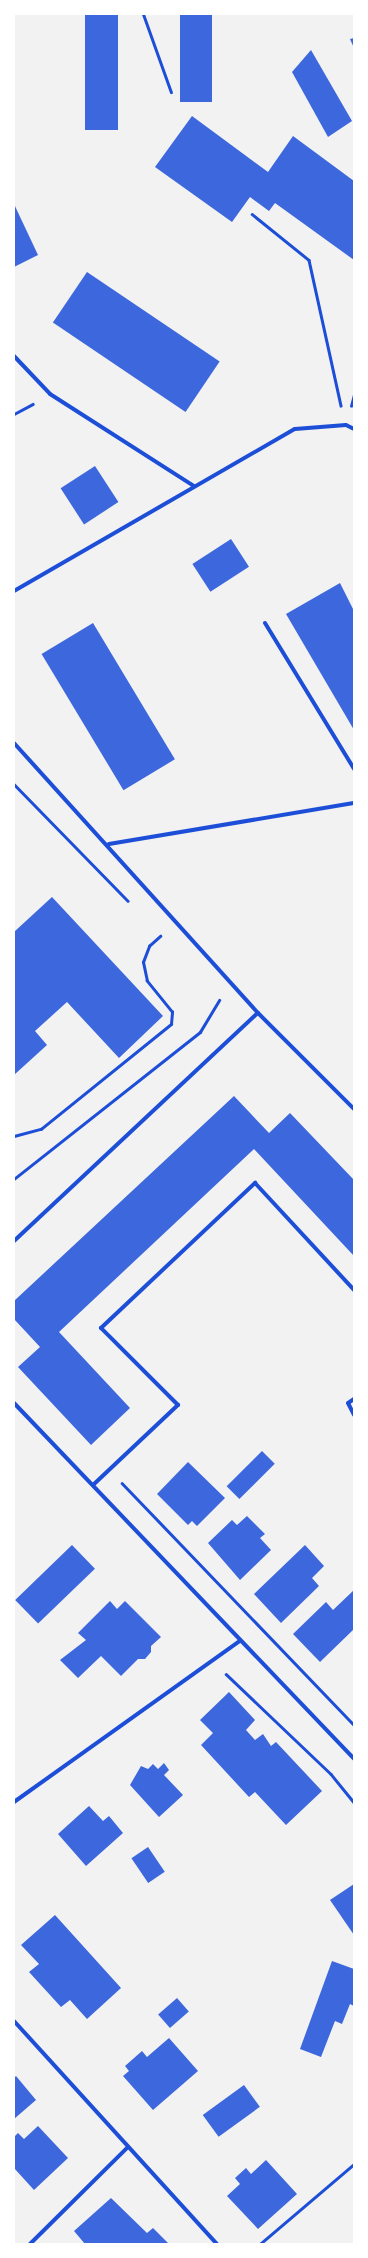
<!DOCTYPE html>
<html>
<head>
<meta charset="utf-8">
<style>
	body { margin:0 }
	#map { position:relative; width:368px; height:2258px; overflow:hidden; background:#f2f2f2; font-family:Mulish,sans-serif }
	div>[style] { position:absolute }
	.building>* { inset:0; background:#3d67dc; transform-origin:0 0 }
	.path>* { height:2.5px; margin:-1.25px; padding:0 1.25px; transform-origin:1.25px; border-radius:1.25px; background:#1d4ed8 }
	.service>* { height:3px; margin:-1.5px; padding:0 1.5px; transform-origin:1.5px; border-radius:1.5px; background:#1d4ed8 }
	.minor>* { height:4px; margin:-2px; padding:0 2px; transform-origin:2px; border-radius:2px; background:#1d4ed8 }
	span { translate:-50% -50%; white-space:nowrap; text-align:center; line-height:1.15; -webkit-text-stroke:4px #fff; paint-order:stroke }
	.frame { position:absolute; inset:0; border:15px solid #fff; pointer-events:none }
</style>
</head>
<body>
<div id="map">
	<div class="building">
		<i style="left:85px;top:14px;width:33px;height:116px"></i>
		<i style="left:180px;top:14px;width:32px;height:88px"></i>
		<i style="clip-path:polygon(354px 38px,354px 48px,350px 39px)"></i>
		<i style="clip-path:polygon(311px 50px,352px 121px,328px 137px,292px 72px)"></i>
		<i style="clip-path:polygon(192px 116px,268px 172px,293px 136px,354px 181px,354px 260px,275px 203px,269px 211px,250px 197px,232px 222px,155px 167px)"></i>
		<i style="clip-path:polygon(14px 204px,38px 255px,14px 267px)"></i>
		<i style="left:87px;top:272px;width:160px;height:61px;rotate:34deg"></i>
		<i style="left:95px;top:466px;width:43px;height:41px;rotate:57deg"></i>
		<i style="left:231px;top:539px;width:33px;height:46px;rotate:57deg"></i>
		<i style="clip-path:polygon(340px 583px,354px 611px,354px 730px,286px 614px)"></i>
		<i style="left:93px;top:623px;width:159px;height:60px;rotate:59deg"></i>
		<i style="clip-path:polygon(52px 897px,163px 1016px,119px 1058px,67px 1002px,35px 1031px,47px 1045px,14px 1075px,14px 932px)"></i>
		<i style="clip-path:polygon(234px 1096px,269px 1133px,290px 1113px,354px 1180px,354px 1256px,254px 1149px,59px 1332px,130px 1408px,91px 1445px,18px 1367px,40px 1347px,14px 1319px,14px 1301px)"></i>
		<i style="left:262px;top:1451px;width:18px;height:50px;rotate:45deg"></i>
		<i style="clip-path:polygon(188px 1462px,225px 1498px,197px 1526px,192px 1521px,188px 1525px,157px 1494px)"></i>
		<i style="clip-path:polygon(247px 1516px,265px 1534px,260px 1538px,271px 1550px,240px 1580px,208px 1543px,232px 1520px,237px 1525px)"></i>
		<i style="left:72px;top:1545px;width:33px;height:79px;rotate:46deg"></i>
		<i style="clip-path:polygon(305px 1545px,324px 1566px,312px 1578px,319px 1586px,281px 1623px,254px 1594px)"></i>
		<i style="clip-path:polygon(354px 1590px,354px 1629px,320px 1662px,293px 1634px,326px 1602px,333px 1610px)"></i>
		<i style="clip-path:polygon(110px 1601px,117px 1609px,125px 1601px,161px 1637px,151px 1646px,151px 1652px,145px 1659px,138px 1659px,121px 1676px,101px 1656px,78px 1678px,60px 1660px,86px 1640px,78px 1633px)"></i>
		<i style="clip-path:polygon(229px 1692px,255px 1720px,246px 1730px,255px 1740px,263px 1734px,271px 1746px,276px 1742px,322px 1791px,286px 1825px,255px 1792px,249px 1797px,201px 1745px,213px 1733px,200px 1720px)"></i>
		<i style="clip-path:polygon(164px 1763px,169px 1770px,164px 1775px,183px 1795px,159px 1817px,130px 1785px,141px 1766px,148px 1769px,153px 1764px,158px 1769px)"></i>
		<i style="clip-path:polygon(89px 1806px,103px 1821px,109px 1816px,123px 1833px,86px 1866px,58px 1834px)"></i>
		<i style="left:148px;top:1847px;width:30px;height:20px;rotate:56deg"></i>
		<i style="clip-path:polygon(354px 1884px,354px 1935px,330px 1900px)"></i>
		<i style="clip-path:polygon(55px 1915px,121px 1988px,87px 2019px,70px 2000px,61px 2007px,29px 1972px,39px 1964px,21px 1945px)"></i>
		<i style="clip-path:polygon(332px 1961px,354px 1969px,354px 2006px,350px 2004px,342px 2024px,335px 2021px,321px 2057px,300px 2049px)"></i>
		<i style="left:177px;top:1998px;width:18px;height:25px;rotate:49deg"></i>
		<i style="clip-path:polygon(169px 2038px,198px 2071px,153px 2110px,123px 2076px,129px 2071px,125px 2066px,142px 2051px,147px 2057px)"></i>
		<i style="clip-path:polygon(16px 2076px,36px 2100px,14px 2119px,14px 2078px)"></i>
		<i style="left:244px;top:2085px;width:27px;height:51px;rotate:54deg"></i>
		<i style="clip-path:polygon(38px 2126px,68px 2158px,34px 2190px,14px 2168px,14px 2137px,18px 2133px,24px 2139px)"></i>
		<i style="clip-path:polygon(266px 2160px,297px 2194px,258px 2229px,227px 2196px,240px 2184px,235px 2178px,246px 2168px,251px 2174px)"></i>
		<i style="clip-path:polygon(111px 2198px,147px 2233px,153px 2228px,169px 2244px,85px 2244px,74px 2231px)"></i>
	</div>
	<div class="path">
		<i style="left:252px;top:214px;width:73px;rotate:38.9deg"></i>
		<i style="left:309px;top:260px;width:149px;rotate:77.6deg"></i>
		<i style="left:351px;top:406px;width:11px;rotate:-75deg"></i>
		<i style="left:14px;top:414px;width:21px;rotate:-28deg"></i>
		<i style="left:14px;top:784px;width:163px;rotate:45.7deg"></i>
		<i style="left:14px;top:1136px;width:28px;rotate:-15deg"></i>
		<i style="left:41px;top:1129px;width:167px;rotate:-38.9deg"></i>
		<i style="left:171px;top:1024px;width:12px;rotate:-85deg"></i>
		<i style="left:172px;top:1012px;width:40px;rotate:-129deg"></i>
		<i style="left:147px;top:981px;width:19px;rotate:-102deg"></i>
		<i style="left:143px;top:962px;width:17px;rotate:-69deg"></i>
		<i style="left:149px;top:946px;width:15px;rotate:-42deg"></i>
		<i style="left:14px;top:1179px;width:237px;rotate:-38.3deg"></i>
		<i style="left:200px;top:1032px;width:37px;rotate:-59deg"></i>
		<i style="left:122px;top:1483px;width:335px;rotate:46.2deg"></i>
		<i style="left:226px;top:1674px;width:145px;rotate:43.6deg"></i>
		<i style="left:331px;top:1774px;width:36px;rotate:51deg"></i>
		<i style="left:260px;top:2244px;width:123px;rotate:-40.4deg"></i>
	</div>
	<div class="service">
		<i style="left:143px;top:14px;width:83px;rotate:70.3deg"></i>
	</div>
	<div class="minor">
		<i style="left:14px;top:356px;width:52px;rotate:46.5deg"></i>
		<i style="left:50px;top:394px;width:171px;rotate:32.6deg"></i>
		<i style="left:14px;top:591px;width:324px;rotate:-30deg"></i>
		<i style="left:295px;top:429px;width:51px;rotate:-4.5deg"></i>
		<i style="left:346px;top:425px;width:9px;rotate:27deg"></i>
		<i style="left:265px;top:623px;width:171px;rotate:58.6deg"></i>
		<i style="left:14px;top:743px;width:364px;rotate:47.9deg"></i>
		<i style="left:258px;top:1013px;width:136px;rotate:45deg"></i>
		<i style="left:109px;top:844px;width:248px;rotate:-9.5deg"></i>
		<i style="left:14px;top:1241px;width:334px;rotate:-43.1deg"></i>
		<i style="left:354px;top:1399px;width:7px;rotate:146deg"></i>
		<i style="left:348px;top:1403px;width:13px;rotate:63deg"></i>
		<i style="left:14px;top:1403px;width:492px;rotate:46.3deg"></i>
		<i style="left:93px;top:1485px;width:117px;rotate:-43.3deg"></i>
		<i style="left:178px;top:1405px;width:109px;rotate:-135deg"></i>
		<i style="left:101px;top:1328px;width:212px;rotate:-43.3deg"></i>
		<i style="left:255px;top:1183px;width:146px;rotate:47.2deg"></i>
		<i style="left:14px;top:1802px;width:277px;rotate:-35.5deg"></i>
		<i style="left:14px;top:2021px;width:302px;rotate:47.7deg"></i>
		<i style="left:30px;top:2244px;width:138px;rotate:-44.7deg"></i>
	</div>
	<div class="frame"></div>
</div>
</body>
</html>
